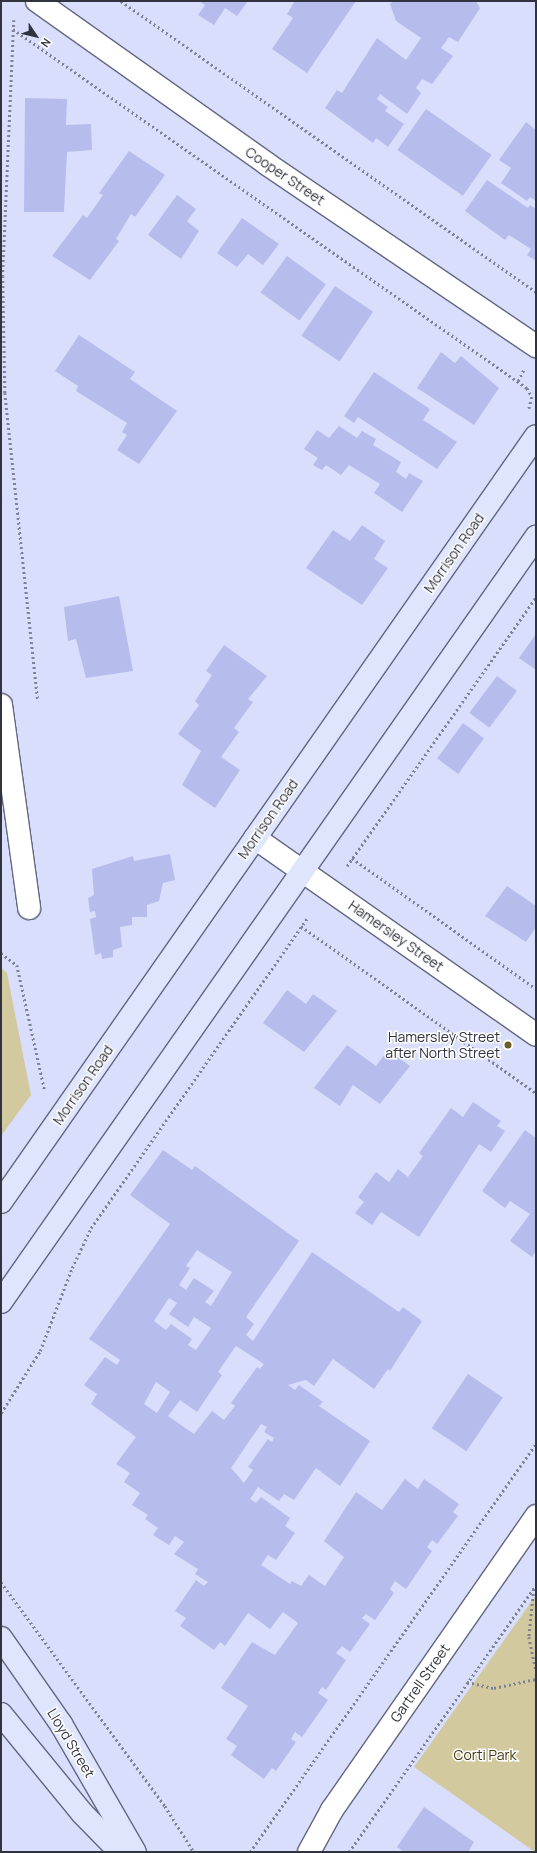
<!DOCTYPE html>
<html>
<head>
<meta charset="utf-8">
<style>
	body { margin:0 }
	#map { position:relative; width:537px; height:1853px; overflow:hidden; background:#d9defc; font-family:Manrope,sans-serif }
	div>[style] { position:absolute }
	.green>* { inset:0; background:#d3c99f }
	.building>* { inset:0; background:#b6bdec; transform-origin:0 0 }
	.path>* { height:2.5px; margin-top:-1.25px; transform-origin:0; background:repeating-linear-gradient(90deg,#7e8296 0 2px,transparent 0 5px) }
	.roads { filter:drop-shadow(1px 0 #636781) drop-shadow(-1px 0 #636781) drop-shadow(0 1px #636781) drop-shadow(0 -1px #636781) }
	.minor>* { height:22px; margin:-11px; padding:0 11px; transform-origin:11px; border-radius:11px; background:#fff }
	.primary>* { height:22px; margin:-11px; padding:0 11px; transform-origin:11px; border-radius:11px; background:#e0e5fe }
	.dots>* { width:11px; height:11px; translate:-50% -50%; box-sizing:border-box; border:2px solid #fff; border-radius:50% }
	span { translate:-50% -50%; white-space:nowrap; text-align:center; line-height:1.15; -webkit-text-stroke:3px #fff; paint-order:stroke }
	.street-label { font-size:14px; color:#31333e }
	.poi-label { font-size:14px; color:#31333e }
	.right { translate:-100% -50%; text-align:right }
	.park-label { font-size:14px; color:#3f370e }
	.frame { position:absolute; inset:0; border:2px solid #31333e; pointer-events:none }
	.north { position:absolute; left:16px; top:16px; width:40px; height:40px; -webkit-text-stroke:3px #fff; paint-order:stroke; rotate:125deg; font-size:11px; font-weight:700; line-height:16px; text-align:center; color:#31333e }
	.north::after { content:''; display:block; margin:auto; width:14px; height:18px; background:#31333e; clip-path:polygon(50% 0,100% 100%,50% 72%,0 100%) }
</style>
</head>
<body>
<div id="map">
	<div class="green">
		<i style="clip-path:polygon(1px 968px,7px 973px,31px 1095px,1px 1136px)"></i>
		<i style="clip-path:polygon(536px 1595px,536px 1852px,535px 1852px,414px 1767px)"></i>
	</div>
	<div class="building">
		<i style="clip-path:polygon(199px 1px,248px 1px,237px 16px,225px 8px,214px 25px,198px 15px,205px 5px)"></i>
		<i style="clip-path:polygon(295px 1px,356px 1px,307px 73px,272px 49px,293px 18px,287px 14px)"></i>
		<i style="clip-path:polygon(393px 1px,476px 1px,480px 8px,458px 42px,449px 37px,441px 48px,453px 56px,432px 84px,422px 79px,416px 88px,421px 93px,407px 114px,380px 94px,377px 99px,388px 107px,385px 111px,404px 124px,388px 147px,376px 138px,373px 143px,325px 108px,337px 90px,342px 93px,377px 38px,406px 60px,421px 38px,396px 21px,390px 4px)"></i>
		<i style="clip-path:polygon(25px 98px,67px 99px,66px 125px,91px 124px,92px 150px,67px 152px,64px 212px,24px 212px)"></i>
		<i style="left:426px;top:109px;width:80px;height:50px;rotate:35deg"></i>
		<i style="clip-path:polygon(526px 122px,536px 130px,536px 201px,530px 197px,527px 201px,501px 183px,511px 168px,499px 160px)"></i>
		<i style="clip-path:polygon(129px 151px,165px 175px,135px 217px,131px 214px,116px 239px,119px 241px,90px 280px,52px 256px,83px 215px,87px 218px,103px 195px,99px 193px)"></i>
		<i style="clip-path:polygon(487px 180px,528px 208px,530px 205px,536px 209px,536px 261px,527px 255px,531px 249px,509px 235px,505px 240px,465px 211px)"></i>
		<i style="clip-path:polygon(177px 195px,196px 209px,187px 221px,199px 231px,181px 259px,148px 235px)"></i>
		<i style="clip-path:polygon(242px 218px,279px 244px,263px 265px,248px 254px,237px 267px,217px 253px)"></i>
		<i style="left:287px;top:256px;width:48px;height:45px;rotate:36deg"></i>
		<i style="left:335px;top:286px;width:46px;height:60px;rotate:34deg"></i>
		<i style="clip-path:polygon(79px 335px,135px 372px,130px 379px,177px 411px,139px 464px,117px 450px,127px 435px,122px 432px,127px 423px,76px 391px,78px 386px,55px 371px)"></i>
		<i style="clip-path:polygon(441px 352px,455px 363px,461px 356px,499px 388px,474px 425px,417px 388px)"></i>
		<i style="clip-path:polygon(374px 372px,430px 409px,423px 420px,457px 442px,437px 469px,358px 417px,354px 423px,344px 416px)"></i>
		<i style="clip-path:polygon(339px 426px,357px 438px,362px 431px,376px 439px,373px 445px,401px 462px,396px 472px,406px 479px,409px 473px,423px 481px,402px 512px,374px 493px,380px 484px,349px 465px,341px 475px,326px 465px,322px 470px,313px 465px,318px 458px,304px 449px,317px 430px,329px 438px)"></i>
		<i style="clip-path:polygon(362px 525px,385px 541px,374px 559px,388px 568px,362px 605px,306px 568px,333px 530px,350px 541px)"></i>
		<i style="clip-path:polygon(119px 596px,133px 671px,86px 678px,76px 639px,68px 641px,64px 607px)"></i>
		<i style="clip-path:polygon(536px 634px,536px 670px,519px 658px)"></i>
		<i style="clip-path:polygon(224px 645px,267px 676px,248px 699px,253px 702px,234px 728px,239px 732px,221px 757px,240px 770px,215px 808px,182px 785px,201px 751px,178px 734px,199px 705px,195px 701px,212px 675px,206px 671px)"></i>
		<i style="left:497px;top:676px;width:25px;height:46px;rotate:37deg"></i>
		<i style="left:463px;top:723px;width:26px;height:44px;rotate:36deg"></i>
		<i style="clip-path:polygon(170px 854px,175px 880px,163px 883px,159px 901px,147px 905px,147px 917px,132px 917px,132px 925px,120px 927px,122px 947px,113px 950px,113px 957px,102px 959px,101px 953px,95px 955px,90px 919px,96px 917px,95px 911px,90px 912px,88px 898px,94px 895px,92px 869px,133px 856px,134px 861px)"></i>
		<i style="clip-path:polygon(507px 886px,536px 906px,536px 927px,526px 942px,485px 916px)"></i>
		<i style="clip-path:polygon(287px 990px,306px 1004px,313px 994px,337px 1011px,304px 1052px,263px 1023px)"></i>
		<i style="clip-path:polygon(347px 1045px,376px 1066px,388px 1050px,410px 1066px,380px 1104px,353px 1085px,340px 1106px,314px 1088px)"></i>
		<i style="clip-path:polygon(473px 1102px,501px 1121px,497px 1126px,505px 1131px,491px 1152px,479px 1144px,419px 1237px,381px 1212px,372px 1225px,355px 1213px,364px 1202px,358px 1197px,376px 1172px,389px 1182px,398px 1169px,408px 1177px,423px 1156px,419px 1153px,451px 1108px,463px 1117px)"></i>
		<i style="clip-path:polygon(525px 1130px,536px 1138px,536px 1251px,532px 1257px,510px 1241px,530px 1214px,510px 1201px,505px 1208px,482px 1191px)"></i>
		<i style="clip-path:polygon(evenodd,163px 1150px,192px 1170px,195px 1166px,299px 1241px,246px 1317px,254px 1324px,246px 1335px,253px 1341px,312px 1252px,399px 1312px,403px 1307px,422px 1321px,390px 1371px,388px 1369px,374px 1389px,333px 1359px,314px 1386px,306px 1380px,288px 1385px,295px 1390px,299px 1385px,323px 1402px,319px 1406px,370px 1441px,340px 1486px,316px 1468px,294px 1500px,284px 1494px,279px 1501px,258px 1487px,250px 1499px,256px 1503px,261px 1497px,290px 1518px,285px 1526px,295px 1533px,276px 1560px,268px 1555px,261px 1565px,290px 1584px,292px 1581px,301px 1586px,309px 1575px,325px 1586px,344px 1557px,324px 1541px,356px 1492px,382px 1510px,405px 1479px,418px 1489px,424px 1479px,459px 1504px,453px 1512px,458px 1516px,437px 1544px,432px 1540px,427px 1547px,432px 1551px,406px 1589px,395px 1581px,390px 1589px,394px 1593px,375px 1620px,366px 1614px,362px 1618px,370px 1624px,350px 1652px,342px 1646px,336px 1653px,346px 1660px,326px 1690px,322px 1687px,318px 1693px,328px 1700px,302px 1737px,295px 1732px,291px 1739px,296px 1742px,276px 1771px,272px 1768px,264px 1779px,231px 1755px,237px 1746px,226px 1739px,248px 1706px,221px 1688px,252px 1642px,275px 1655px,298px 1623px,283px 1612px,270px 1629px,248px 1613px,225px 1646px,220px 1642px,214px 1650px,180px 1626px,186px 1618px,175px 1611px,196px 1580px,204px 1586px,208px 1582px,195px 1574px,198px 1569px,174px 1554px,184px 1542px,175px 1536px,169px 1545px,153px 1535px,158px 1528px,145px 1519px,148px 1515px,132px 1505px,140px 1493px,124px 1482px,130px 1473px,116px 1464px,136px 1437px,91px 1404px,97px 1394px,84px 1385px,105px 1357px,117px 1365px,120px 1360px,89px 1339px,170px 1224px,130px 1195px,163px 1150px,197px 1250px,232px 1272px,211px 1306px,205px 1302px,214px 1291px,194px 1278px,186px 1290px,179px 1285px,190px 1268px,186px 1266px,197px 1250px,163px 1150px,169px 1298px,177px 1303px,169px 1314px,188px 1327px,194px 1317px,211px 1328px,196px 1350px,188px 1345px,192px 1339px,171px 1324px,166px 1330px,154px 1321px,169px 1298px,163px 1150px,236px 1346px,264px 1364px,260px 1369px,257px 1367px,231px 1403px,235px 1406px,224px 1420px,212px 1411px,194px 1434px,168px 1416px,180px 1400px,197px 1412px,222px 1375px,218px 1372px,236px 1346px,163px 1150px,156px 1382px,170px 1392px,157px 1413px,144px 1404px,156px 1382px,163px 1150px,261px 1424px,267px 1427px,264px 1432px,274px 1438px,272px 1442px,268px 1439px,248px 1467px,253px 1470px,244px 1483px,231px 1468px,261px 1424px)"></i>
		<i style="left:468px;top:1374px;width:42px;height:65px;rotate:34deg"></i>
		<i style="clip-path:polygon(424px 1807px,474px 1842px,468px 1852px,404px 1852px,397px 1847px)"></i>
	</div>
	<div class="path">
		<i style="left:121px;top:1px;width:507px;rotate:35.04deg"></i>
		<i style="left:14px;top:20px;width:256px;rotate:92.5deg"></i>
		<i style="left:3px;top:276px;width:117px;rotate:89deg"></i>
		<i style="left:5px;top:393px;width:310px;rotate:83.9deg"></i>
		<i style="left:13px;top:29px;width:627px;rotate:34.93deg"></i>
		<i style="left:527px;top:388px;width:10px;rotate:61deg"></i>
		<i style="left:532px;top:397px;width:12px;rotate:104deg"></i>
		<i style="left:518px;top:381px;width:13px;rotate:-63deg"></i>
		<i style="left:352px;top:858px;width:226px;rotate:35.4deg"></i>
		<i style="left:347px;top:866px;width:329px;rotate:-54.9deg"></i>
		<i style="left:301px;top:926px;width:288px;rotate:35.4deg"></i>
		<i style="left:1px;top:953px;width:20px;rotate:37deg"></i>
		<i style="left:17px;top:965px;width:129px;rotate:77.5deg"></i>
		<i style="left:1px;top:1413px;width:73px;rotate:-57.8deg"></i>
		<i style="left:40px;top:1351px;width:89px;rotate:-68.9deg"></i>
		<i style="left:72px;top:1268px;width:44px;rotate:-64.6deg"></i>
		<i style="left:91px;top:1228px;width:379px;rotate:-55.1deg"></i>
		<i style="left:1px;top:1582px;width:278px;rotate:53.8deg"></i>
		<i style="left:165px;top:1806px;width:54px;rotate:57.8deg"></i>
		<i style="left:534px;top:1589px;width:48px;rotate:95.9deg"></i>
		<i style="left:529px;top:1637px;width:34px;rotate:78deg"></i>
		<i style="left:467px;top:1682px;width:28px;rotate:13deg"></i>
		<i style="left:494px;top:1688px;width:43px;rotate:-12.1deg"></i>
		<i style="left:250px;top:1852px;width:498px;rotate:-55deg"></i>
		<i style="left:349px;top:1852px;width:326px;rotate:-55deg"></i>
	</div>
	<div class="roads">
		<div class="minor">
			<i style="left:37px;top:1px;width:282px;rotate:35.3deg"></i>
			<i style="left:267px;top:164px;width:325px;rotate:34.1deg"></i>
			<i style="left:1px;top:705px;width:205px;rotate:82.1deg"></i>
			<i style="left:255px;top:838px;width:343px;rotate:35deg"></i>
			<i style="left:309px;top:1852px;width:48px;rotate:-61.3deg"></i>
			<i style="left:332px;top:1810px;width:358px;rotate:-55.2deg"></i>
		</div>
		<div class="primary">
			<i style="left:1px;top:1202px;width:934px;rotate:-55.07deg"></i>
			<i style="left:1px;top:1302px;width:934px;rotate:-55.03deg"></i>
			<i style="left:1px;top:1638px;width:105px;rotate:55.1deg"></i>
			<i style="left:61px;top:1724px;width:148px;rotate:60deg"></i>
			<i style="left:1px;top:1714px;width:128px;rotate:50.7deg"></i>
			<i style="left:82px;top:1813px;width:54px;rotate:45.7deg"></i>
		</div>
	</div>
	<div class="dots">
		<i style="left:508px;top:1045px;background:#695e2a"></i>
	</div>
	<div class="street-label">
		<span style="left:285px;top:176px;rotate:34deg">Cooper Street</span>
		<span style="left:454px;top:553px;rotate:-55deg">Morrison Road</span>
		<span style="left:268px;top:819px;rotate:-55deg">Morrison Road</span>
		<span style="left:396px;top:936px;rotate:35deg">Hamersley Street</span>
		<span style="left:83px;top:1085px;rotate:-55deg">Morrison Road</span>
		<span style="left:420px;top:1683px;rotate:-55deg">Gartrell Street</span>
		<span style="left:71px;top:1743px;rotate:59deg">Lloyd Street</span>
	</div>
	<div class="poi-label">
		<span class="right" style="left:500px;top:1045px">Hamersley Street<br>after North Street</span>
	</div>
	<div class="park-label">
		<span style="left:485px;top:1755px">Corti Park</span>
	</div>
	<div class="frame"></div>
	<div class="north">N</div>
</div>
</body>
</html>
